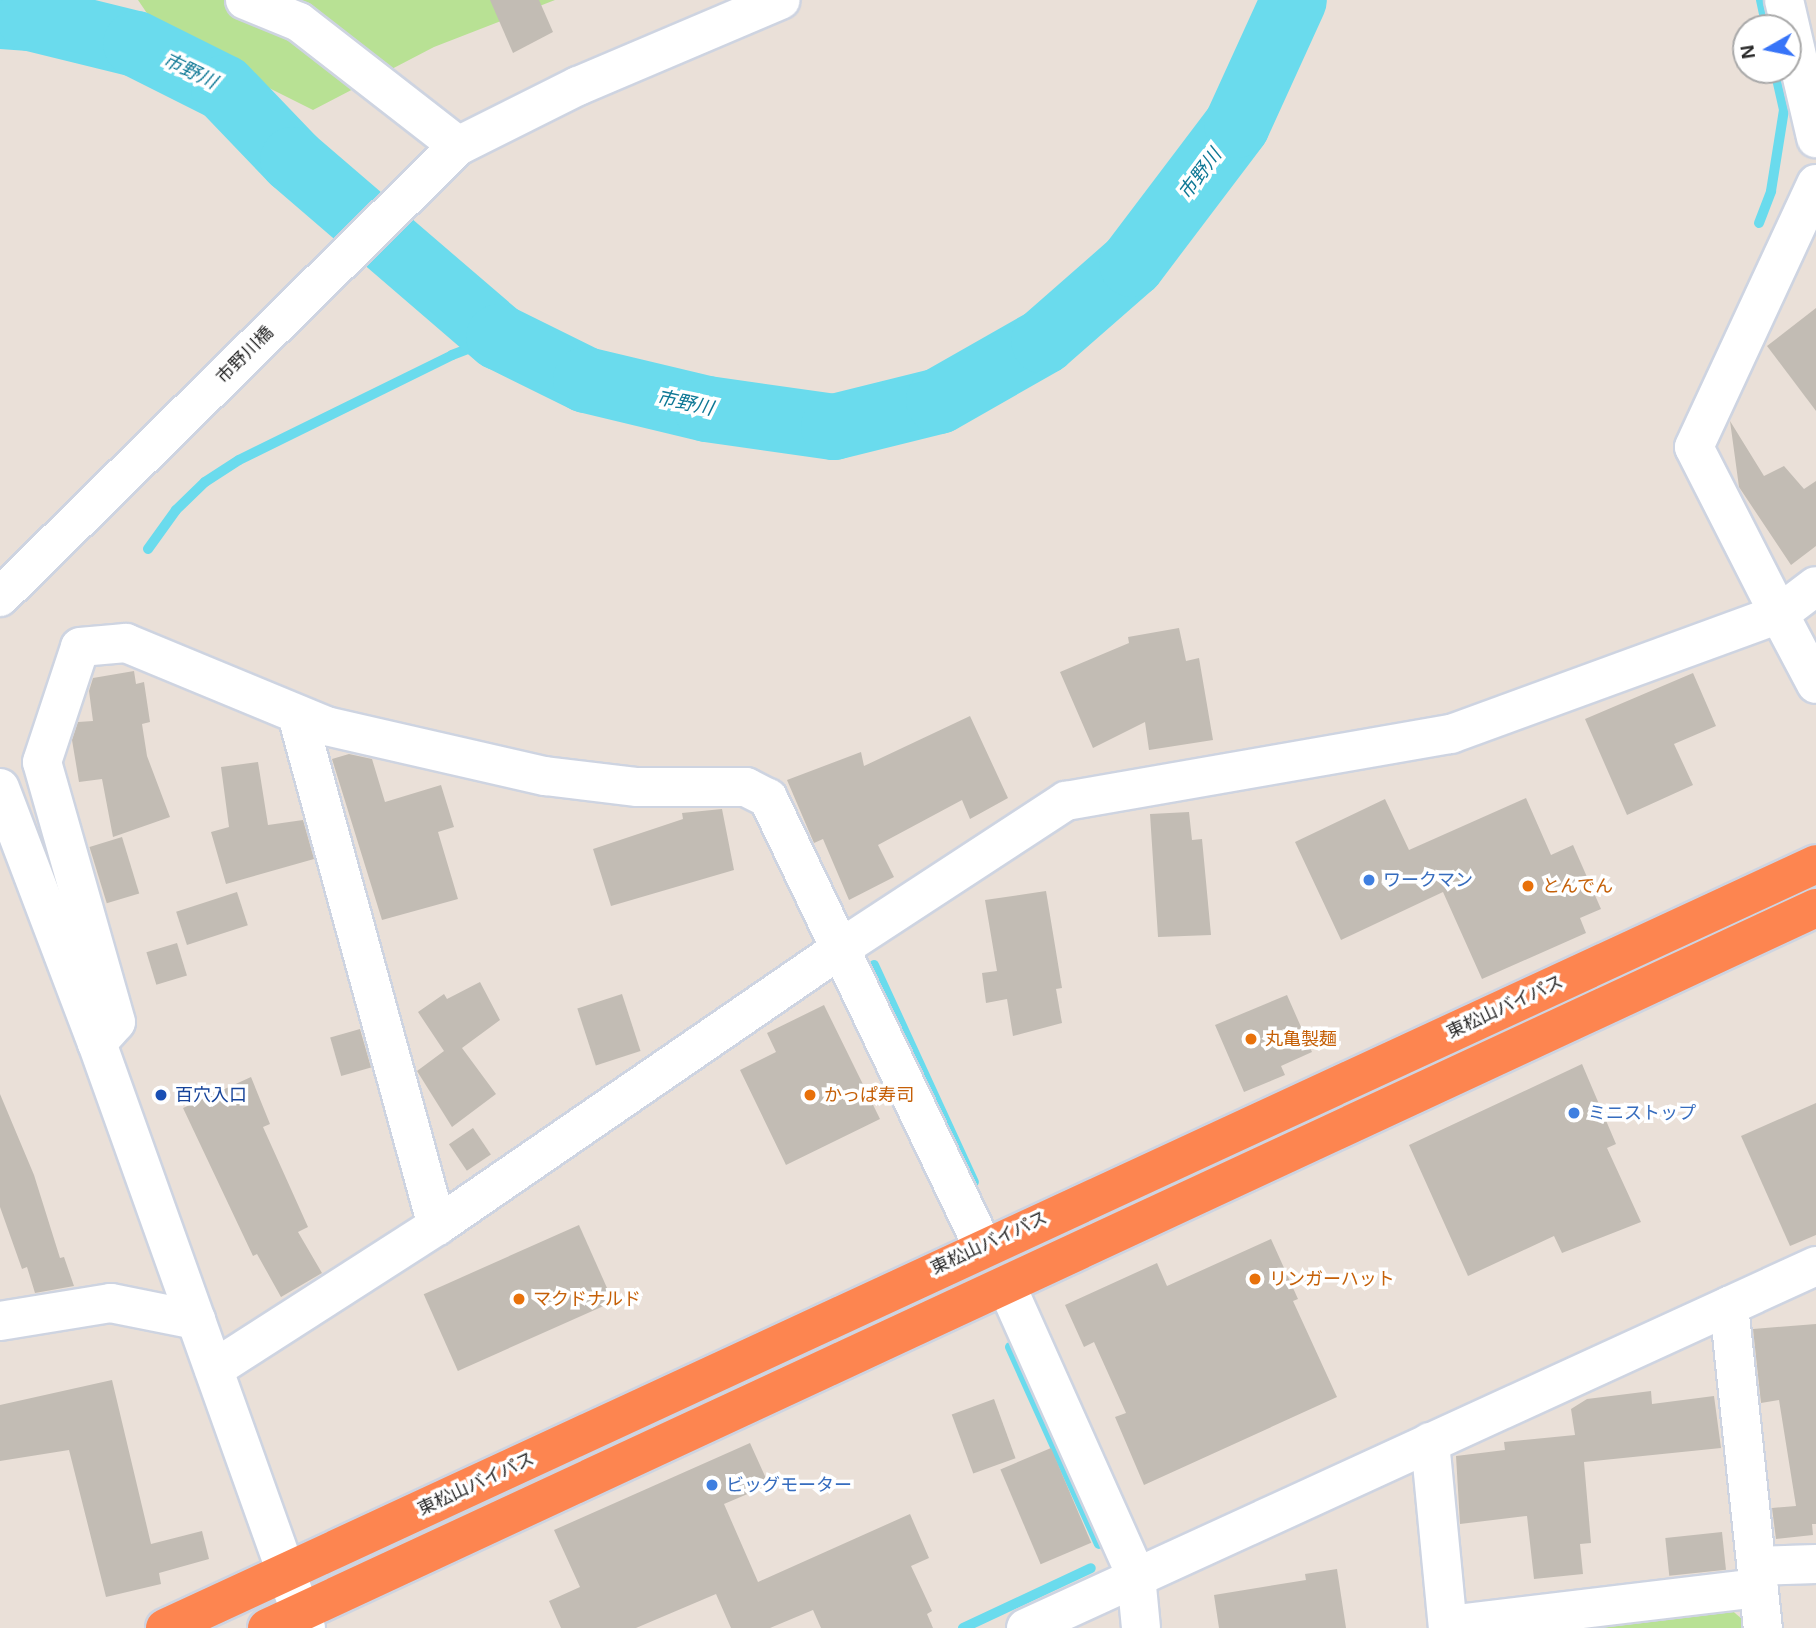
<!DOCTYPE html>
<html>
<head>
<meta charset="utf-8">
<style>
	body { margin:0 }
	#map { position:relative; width:1816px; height:1628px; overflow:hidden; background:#eae0d8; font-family:Arial,"Noto Sans JP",sans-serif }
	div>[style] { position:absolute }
	.green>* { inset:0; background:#b8e194 }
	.stream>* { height:10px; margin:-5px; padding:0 5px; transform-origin:5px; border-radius:5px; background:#6adbed }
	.river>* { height:66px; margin:-33px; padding:0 33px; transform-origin:33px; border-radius:33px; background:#6adbed }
	.building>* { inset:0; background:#c2bcb4; transform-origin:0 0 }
	.roads { filter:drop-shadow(2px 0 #ced4e1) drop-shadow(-2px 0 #ced4e1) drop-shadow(0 2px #ced4e1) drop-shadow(0 -2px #ced4e1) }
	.street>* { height:38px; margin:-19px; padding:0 19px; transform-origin:19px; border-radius:19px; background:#fff }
	.secondary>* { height:38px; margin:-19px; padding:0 19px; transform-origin:19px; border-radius:19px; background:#fff }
	.highway>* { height:38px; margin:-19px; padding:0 19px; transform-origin:19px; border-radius:19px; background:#fd8550 }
	.dots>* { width:19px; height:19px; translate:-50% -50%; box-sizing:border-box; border:4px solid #fff; border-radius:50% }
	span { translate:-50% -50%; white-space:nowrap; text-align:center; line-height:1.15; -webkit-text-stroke:7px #fff; paint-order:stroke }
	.street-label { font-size:18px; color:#272727 }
	.shop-label { font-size:18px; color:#366cbe }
	.left { translate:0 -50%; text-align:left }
	.food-label { font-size:18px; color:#c56008 }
	.transit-label { font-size:18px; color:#164399 }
	.water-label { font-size:19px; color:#0e7895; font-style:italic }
	.north { position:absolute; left:1732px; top:14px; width:70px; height:70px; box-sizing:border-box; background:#fff; border:2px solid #a9a9a9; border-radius:50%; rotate:261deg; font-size:19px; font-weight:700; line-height:28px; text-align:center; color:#272727 }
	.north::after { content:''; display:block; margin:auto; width:24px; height:32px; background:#3774f8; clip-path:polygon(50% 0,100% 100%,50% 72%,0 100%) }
</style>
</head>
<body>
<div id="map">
	<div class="green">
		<i style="clip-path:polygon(138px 0,555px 0,434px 47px,313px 110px,161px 34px)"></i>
		<i style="clip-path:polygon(1729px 1608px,1742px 1619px,1743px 1628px,1537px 1628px)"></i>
	</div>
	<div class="stream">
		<i style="left:1761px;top:0;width:29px;rotate:78deg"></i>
		<i style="left:1759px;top:223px;width:34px;rotate:-69deg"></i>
		<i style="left:1771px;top:191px;width:82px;rotate:-80.9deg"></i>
		<i style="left:1784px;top:110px;width:41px;rotate:-102.7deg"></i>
		<i style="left:148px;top:549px;width:48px;rotate:-54.3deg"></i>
		<i style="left:176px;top:510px;width:40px;rotate:-44deg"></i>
		<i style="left:205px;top:482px;width:40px;rotate:-32.9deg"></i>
		<i style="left:239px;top:460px;width:237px;rotate:-26.2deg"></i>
		<i style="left:452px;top:355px;width:50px;rotate:-21deg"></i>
		<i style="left:874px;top:965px;width:239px;rotate:65.3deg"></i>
		<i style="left:1010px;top:1347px;width:216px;rotate:65.7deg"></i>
		<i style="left:963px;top:1628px;width:141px;rotate:-25.1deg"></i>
	</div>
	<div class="river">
		<i style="left:0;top:16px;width:30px;rotate:4deg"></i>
		<i style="left:30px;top:18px;width:109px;rotate:13.8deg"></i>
		<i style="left:136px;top:44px;width:98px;rotate:26.6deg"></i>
		<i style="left:224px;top:88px;width:100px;rotate:46.2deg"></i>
		<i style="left:293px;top:160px;width:272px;rotate:40.7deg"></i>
		<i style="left:499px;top:337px;width:97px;rotate:26.3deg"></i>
		<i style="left:586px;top:380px;width:124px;rotate:13.5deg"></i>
		<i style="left:707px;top:409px;width:128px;rotate:8.1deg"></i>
		<i style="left:834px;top:427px;width:108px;rotate:-13.9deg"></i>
		<i style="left:939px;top:401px;width:121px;rotate:-29.7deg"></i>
		<i style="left:1044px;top:341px;width:117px;rotate:-41.2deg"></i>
		<i style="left:1132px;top:264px;width:174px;rotate:-52.9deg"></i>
		<i style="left:1237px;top:125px;width:137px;rotate:-65.5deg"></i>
	</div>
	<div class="building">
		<i style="clip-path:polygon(490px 0,539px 0,553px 32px,513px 53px)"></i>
		<i style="clip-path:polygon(1816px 308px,1816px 411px,1767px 346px)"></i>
		<i style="clip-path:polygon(1730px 421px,1764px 476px,1784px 466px,1804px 489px,1816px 481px,1816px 546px,1791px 565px,1739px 487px)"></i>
		<i style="clip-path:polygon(1179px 628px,1186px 661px,1199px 658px,1213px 740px,1149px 750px,1145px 722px,1093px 748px,1060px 672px,1129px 643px,1128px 637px)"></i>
		<i style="clip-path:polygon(134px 671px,136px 684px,144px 682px,150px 722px,142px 724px,147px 756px,170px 817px,113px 837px,102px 779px,79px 782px,72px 740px,78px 722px,93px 721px,89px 691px,93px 678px)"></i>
		<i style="clip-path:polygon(1693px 673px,1716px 726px,1674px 744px,1693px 785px,1627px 815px,1585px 719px)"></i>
		<i style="clip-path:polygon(970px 716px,1008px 798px,970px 819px,962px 800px,878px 845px,894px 877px,849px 900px,823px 839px,814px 843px,787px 780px,861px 752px,864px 766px)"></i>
		<i style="clip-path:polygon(349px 754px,372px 759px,385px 802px,441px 785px,454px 827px,438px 832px,458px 899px,382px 920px,332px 759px)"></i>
		<i style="clip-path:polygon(258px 762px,268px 825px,303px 820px,314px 859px,226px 884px,211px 832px,229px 827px,221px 767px)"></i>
		<i style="clip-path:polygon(1526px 798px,1551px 855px,1573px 845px,1601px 909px,1580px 918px,1586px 933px,1482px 979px,1443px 892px,1341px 940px,1295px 842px,1385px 799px,1409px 850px)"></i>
		<i style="clip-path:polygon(722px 809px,734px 870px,611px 906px,593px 849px,683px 819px,682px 813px)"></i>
		<i style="clip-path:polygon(1189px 812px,1192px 840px,1202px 839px,1211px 935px,1158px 937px,1150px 814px)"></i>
		<i style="left:122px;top:837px;width:59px;height:34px;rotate:73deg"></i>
		<i style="clip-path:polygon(1046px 891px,1062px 988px,1056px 989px,1062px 1023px,1013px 1036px,1007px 999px,986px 1003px,982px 973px,997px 971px,985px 900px)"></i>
		<i style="left:237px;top:892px;width:35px;height:64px;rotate:72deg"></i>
		<i style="left:177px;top:943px;width:34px;height:32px;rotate:73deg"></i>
		<i style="clip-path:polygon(480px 982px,500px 1020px,462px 1048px,496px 1094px,452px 1127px,417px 1071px,444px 1051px,418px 1012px,444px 994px,447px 999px)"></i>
		<i style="left:622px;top:994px;width:60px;height:47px;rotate:72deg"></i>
		<i style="clip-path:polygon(1287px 995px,1312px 1052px,1281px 1066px,1285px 1075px,1244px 1092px,1215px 1025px)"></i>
		<i style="clip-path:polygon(824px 1005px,880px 1119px,786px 1165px,740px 1070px,776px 1052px,767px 1033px)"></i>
		<i style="left:360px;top:1029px;width:40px;height:31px;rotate:74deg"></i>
		<i style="clip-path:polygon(1582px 1064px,1616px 1144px,1607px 1148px,1641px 1222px,1562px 1253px,1554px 1236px,1468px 1276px,1409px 1145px)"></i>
		<i style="clip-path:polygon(251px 1077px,270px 1124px,263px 1127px,308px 1227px,298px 1232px,322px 1273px,281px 1297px,257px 1254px,253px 1256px,183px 1108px)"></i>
		<i style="clip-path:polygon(0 1094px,34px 1175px,60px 1258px,64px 1257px,74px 1286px,35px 1293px,27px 1267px,22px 1269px,0 1207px)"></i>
		<i style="clip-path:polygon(1816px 1103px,1816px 1235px,1790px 1246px,1741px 1136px)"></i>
		<i style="left:473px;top:1128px;width:32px;height:29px;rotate:56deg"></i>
		<i style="left:579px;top:1225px;width:84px;height:170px;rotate:66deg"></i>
		<i style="clip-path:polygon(1271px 1239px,1298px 1299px,1293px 1301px,1337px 1397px,1144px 1485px,1115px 1417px,1126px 1413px,1094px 1342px,1084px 1347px,1065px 1305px,1157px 1263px,1167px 1286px)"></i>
		<i style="clip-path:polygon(1816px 1324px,1816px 1524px,1812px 1524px,1813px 1535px,1776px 1539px,1772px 1508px,1796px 1506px,1779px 1400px,1761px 1403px,1753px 1329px)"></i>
		<i style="clip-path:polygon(112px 1380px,151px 1544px,202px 1531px,209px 1559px,159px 1573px,161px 1584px,106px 1597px,69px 1450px,0 1461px,0 1405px)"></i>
		<i style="clip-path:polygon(1651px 1391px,1652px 1404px,1714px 1396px,1721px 1448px,1584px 1462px,1591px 1543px,1580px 1544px,1583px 1574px,1534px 1579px,1527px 1516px,1460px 1524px,1456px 1456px,1505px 1450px,1504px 1442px,1575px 1435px,1571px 1409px,1587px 1399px)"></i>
		<i style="left:994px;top:1399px;width:63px;height:45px;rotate:70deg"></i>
		<i style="clip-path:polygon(750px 1443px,769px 1485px,724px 1504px,758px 1582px,910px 1514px,929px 1558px,911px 1566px,932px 1611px,927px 1614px,933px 1628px,821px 1628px,813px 1610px,770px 1628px,731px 1628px,716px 1594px,636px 1628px,561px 1628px,549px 1601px,580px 1587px,554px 1530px)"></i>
		<i style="left:1051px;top:1448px;width:103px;height:55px;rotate:67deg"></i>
		<i style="left:1722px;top:1532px;width:38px;height:57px;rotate:84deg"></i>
		<i style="clip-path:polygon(1337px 1569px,1346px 1628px,1219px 1628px,1214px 1595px,1306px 1580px,1305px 1574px)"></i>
	</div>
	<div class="roads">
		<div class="street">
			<i style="left:1784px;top:0;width:142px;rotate:76.9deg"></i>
			<i style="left:1779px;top:614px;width:187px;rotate:-117deg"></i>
			<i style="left:1694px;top:447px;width:290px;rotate:-65.1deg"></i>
			<i style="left:297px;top:715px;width:530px;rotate:74.68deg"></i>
			<i style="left:97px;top:1043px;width:28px;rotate:-48deg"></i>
			<i style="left:116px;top:1022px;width:270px;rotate:-105.9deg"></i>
			<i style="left:42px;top:762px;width:121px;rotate:-71.7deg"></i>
			<i style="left:80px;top:647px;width:46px;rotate:-5deg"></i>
			<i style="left:126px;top:643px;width:217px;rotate:22.5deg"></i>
			<i style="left:326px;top:726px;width:225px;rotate:12.9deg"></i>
			<i style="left:545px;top:776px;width:93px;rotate:6.8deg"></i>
			<i style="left:637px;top:787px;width:109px"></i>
			<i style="left:746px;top:787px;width:25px;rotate:27deg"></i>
			<i style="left:768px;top:798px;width:497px;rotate:64.4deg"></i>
			<i style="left:1007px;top:1287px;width:316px;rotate:65.9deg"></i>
			<i style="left:1136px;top:1576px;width:52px;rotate:84.5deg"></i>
			<i style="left:1729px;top:1306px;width:324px;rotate:84deg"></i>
			<i style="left:0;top:1321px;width:112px;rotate:-9.2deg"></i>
			<i style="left:111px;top:1303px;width:87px;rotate:11.3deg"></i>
			<i style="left:214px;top:1369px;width:265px;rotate:-32.7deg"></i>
			<i style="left:437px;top:1226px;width:490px;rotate:-34.5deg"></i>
			<i style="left:841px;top:948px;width:269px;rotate:-33.2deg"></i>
			<i style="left:1066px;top:801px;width:391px;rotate:-9.9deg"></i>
			<i style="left:1451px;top:734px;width:349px;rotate:-20.1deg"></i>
			<i style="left:1779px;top:614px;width:46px;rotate:-37.1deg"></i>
			<i style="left:1430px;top:1442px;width:187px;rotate:84.5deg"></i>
			<i style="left:1757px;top:1566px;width:59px;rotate:-1.9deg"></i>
			<i style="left:1448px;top:1625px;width:313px;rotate:-6.8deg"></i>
			<i style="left:1026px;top:1628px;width:869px;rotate:-24.62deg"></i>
		</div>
		<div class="secondary">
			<i style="left:245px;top:0;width:58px;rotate:22.2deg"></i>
			<i style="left:299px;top:22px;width:202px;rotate:37.9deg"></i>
			<i style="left:0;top:597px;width:643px;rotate:-44.56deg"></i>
			<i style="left:458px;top:146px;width:134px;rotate:-26.6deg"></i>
			<i style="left:578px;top:86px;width:220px;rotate:-23deg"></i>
			<i style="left:1779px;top:614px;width:79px;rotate:62.1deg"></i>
			<i style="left:0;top:788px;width:273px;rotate:69.2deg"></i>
			<i style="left:97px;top:1043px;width:621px;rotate:70.34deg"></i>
		</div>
		<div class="highway">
			<i style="left:165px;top:1628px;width:1819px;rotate:-24.83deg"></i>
			<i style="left:267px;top:1628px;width:1708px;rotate:-24.93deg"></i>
		</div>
	</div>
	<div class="dots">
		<i style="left:1369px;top:880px;background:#3f7fe0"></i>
		<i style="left:1528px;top:886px;background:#e8710a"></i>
		<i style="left:1251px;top:1039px;background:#e8710a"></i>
		<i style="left:161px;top:1095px;background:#1a4fb4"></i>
		<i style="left:810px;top:1095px;background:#e8710a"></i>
		<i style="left:1574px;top:1113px;background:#3f7fe0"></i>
		<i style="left:1255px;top:1279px;background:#e8710a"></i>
		<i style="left:519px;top:1299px;background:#e8710a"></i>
		<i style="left:712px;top:1485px;background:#3f7fe0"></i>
	</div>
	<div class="street-label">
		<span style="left:245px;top:355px;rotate:-45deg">市野川橋</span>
		<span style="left:1505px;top:1007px;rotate:-25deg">東松山バイパス</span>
		<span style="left:989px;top:1243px;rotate:-25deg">東松山バイパス</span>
		<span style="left:476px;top:1484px;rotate:-25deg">東松山バイパス</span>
	</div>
	<div class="shop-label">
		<span class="left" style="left:1383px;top:880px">ワークマン</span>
		<span class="left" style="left:1588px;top:1113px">ミニストップ</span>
		<span class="left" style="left:726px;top:1485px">ビッグモーター</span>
	</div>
	<div class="food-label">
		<span class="left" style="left:1542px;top:886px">とんでん</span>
		<span class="left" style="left:1265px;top:1039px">丸亀製麺</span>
		<span class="left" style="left:824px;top:1095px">かっぱ寿司</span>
		<span class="left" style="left:1269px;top:1279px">リンガーハット</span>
		<span class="left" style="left:533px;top:1299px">マクドナルド</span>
	</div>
	<div class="transit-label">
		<span class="left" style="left:175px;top:1095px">百穴入口</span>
	</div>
	<div class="water-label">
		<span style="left:190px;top:71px;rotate:26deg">市野川</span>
		<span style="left:1200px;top:174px;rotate:-53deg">市野川</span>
		<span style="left:685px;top:403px;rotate:12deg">市野川</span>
	</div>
	<div class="north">N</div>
</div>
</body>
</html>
